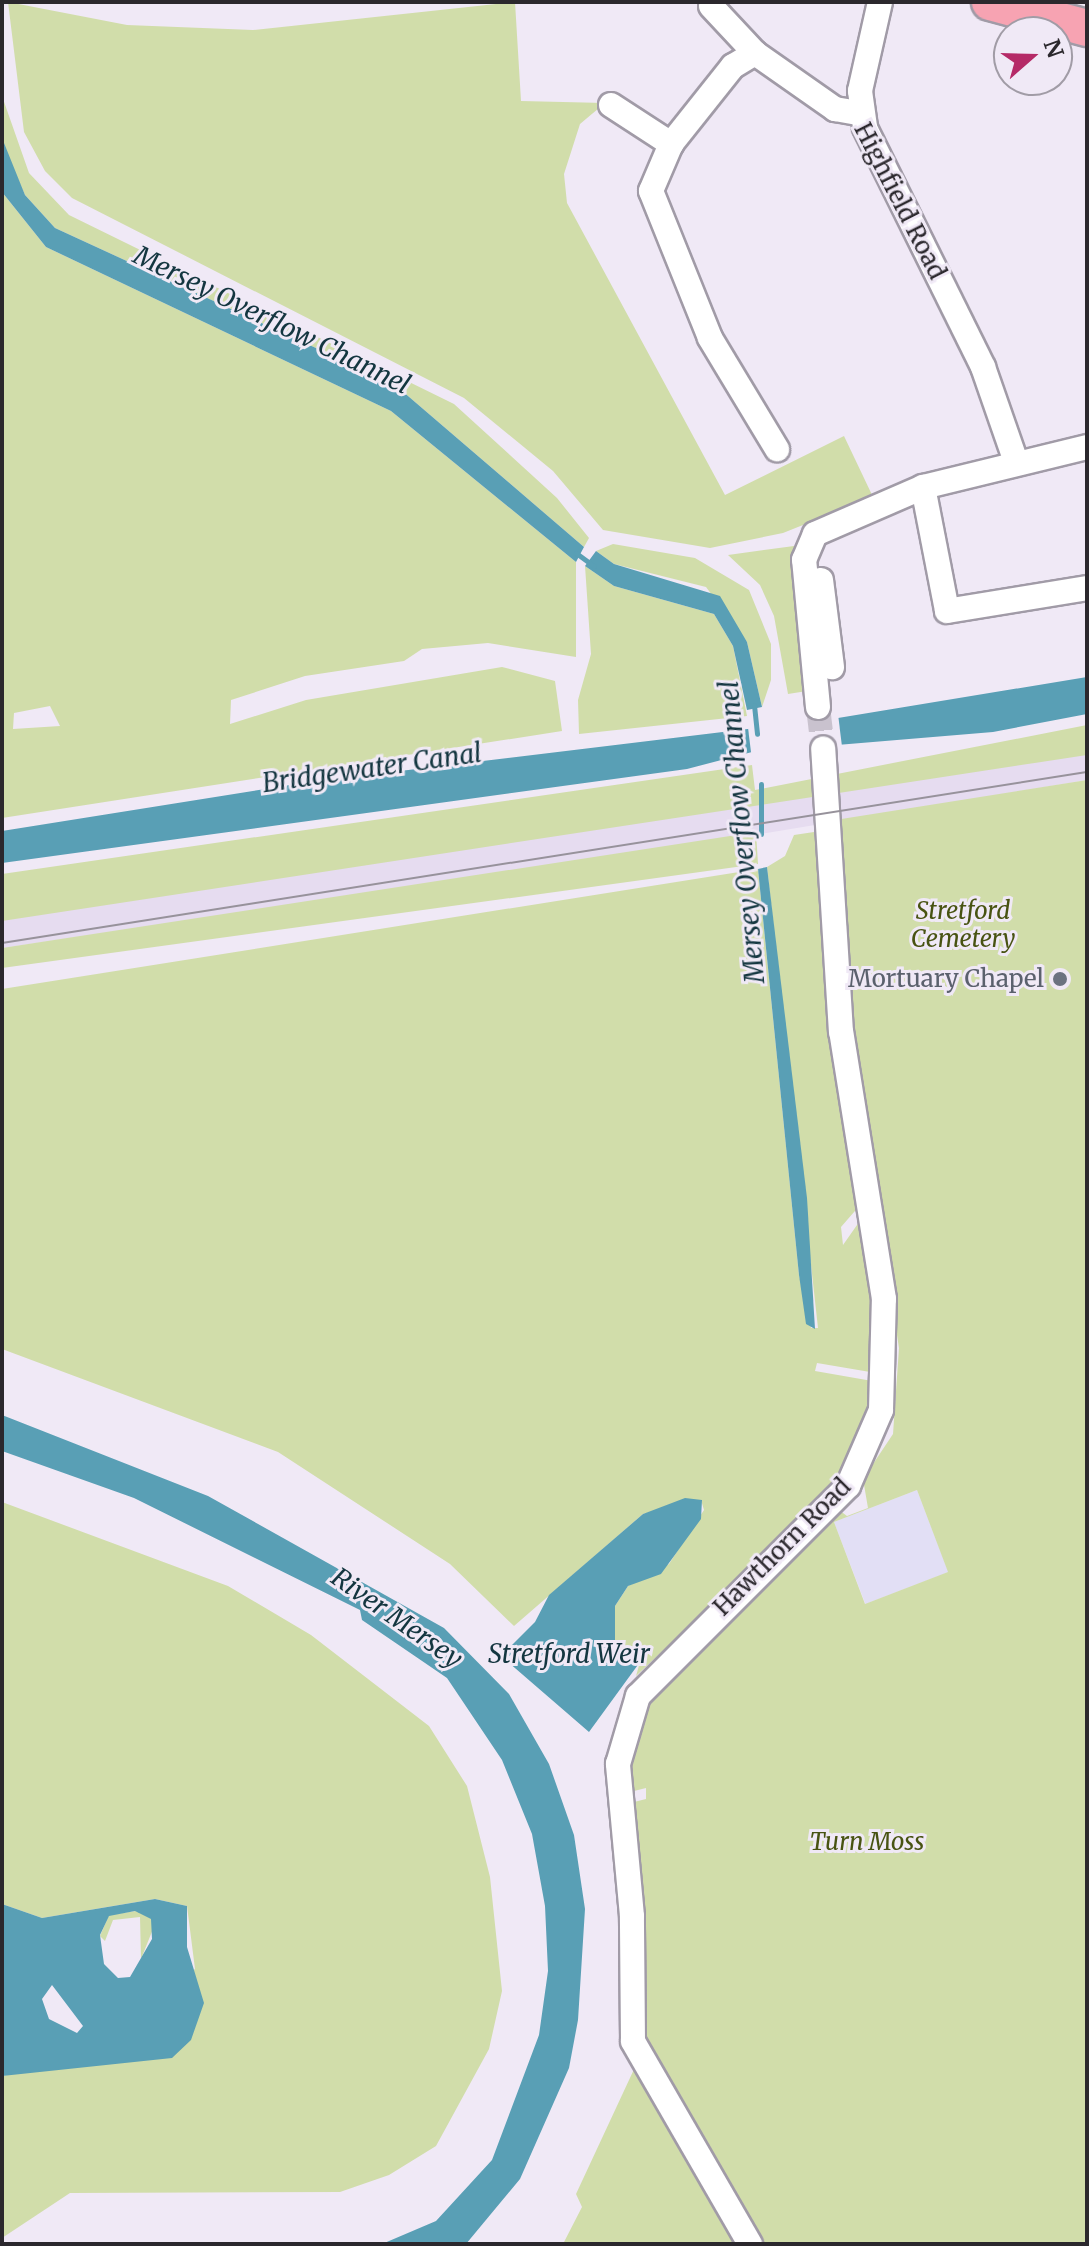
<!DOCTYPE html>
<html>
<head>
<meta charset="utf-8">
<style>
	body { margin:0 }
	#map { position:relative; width:1089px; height:2246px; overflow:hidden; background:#f0e9f6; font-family:Merriweather,serif }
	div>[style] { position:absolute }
	.built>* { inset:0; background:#e6dcf0 }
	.industrial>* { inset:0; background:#e2dff5; transform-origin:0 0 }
	.green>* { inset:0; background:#d1ddaa }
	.water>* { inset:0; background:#599fb5 }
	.pier>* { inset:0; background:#f0e9f6; transform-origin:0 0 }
	.stream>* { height:5px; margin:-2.5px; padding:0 2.5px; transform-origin:2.5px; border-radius:2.5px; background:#599fb5 }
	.minor-tunnel>* { height:24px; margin-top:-12px; transform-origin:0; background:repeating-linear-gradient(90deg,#c9c2ce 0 24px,transparent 0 36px) }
	.roads { filter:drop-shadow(2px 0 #a19ba7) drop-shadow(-2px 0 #a19ba7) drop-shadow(0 2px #a19ba7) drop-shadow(0 -2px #a19ba7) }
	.minor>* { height:24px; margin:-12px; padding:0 12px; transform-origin:12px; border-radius:12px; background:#fff }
	.highway>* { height:36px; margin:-18px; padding:0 18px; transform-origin:18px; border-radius:18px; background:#f7a3b2 }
	.tram>* { height:2px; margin:-1px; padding:0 1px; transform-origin:1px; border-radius:1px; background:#97929b }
	.dots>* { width:22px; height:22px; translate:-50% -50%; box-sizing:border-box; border:4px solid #f0e9f6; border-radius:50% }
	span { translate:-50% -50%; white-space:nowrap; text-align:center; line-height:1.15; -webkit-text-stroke:6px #f0e9f6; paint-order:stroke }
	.street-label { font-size:24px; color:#2b282d }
	.park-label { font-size:24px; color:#485312; font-style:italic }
	.worship-label { font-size:24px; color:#5b616d }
	.right { translate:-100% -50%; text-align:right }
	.water-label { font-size:26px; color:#143640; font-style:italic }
	.frame { position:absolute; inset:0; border:4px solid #2b282d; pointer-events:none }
	.north { position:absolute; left:993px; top:16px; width:80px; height:80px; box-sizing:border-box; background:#f0e9f6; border:2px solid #a19ca6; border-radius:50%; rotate:70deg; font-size:22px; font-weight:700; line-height:32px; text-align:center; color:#2b282d }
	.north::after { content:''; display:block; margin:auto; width:28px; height:36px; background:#b52a67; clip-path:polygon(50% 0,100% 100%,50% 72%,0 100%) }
</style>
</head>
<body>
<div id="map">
	<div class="built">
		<i style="clip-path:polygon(1087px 735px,1087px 780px,549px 869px,2px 948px,2px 896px,757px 790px)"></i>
	</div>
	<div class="industrial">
		<i style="left:917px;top:1490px;width:88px;height:89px;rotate:69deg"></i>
	</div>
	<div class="green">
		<i style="clip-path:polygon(8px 2px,127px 25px,253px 30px,515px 2px,521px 101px,605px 103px,580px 124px,564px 174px,567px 203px,725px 495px,844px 436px,873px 497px,783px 533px,710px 548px,603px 530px,553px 471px,464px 398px,72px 198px,45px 171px,24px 132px)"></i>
		<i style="clip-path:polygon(2px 96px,29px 173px,69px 215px,454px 404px,557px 498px,589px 538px,584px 547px,394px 384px,55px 228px,25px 195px,3px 146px)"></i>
		<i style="clip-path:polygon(evenodd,2px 192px,46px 247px,391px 411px,576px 562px,576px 657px,488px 643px,422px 649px,404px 661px,305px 676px,231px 700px,230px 724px,306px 700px,502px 667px,555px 681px,562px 731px,2px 818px,2px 192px,50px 706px,60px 726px,13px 729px,14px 713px,50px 706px)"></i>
		<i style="clip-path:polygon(613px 544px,695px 558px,749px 590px,771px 644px,771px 680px,762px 707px,747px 642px,706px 587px,614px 564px,596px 551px)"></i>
		<i style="clip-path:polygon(794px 546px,807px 691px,788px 694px,774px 616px,760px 585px,728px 555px)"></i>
		<i style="clip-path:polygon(585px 566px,614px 586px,714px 614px,733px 646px,747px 716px,579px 734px,578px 700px,591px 654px)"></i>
		<i style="clip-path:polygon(1087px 725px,1087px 755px,2px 921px,2px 874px,752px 765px,755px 790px)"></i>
		<i style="clip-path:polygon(evenodd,1087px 780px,1087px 2244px,563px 2244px,582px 2207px,576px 2194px,636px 2065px,626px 1804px,646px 1799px,646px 1788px,626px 1793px,626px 1737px,641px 1701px,839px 1510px,847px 1516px,868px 1508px,863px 1479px,893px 1434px,899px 1348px,850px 1031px,835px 820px,1087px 780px,917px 1490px,948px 1572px,865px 1604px,834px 1522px,917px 1490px)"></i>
		<i style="clip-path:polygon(756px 832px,758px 864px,2px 968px,2px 948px)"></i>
		<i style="clip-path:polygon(814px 832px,861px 1204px,841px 1227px,843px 1245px,864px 1215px,876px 1373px,817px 1363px,815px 1371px,878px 1382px,850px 1461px,795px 1526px,636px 1676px,640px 1662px,615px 1654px,615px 1606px,628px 1586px,669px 1564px,704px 1510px,701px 1500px,643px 1514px,514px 1626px,450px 1564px,278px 1452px,2px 1349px,2px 989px,758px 869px,799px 1275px,811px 1328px,818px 1328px,767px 867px,785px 856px,794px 835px)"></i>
		<i style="clip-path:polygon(2px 1502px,228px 1586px,311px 1635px,429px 1726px,467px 1786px,490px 1877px,502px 1991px,489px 2049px,436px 2146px,389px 2175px,340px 2192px,70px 2193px,2px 2238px,2px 2076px,22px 2072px,195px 1969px,187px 1906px,155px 1899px,42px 1918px,2px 1904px)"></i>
		<i style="clip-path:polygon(136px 1911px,152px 1918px,153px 1929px,141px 1959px,140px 1917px,113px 1920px,105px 1941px,100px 1936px,109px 1915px)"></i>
	</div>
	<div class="water">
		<i style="clip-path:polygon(2px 138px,25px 195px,55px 228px,394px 384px,584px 547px,576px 562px,391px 411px,46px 247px,2px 192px)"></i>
		<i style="clip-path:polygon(596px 551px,614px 564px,720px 596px,747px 642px,762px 707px,747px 710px,733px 646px,714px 614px,614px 586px,585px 566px)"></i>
		<i style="clip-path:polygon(1087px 677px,1087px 714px,993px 732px,752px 752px,687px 769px,2px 863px,2px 831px,309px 782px,838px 718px)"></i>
		<i style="clip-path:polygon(767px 867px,807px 1198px,815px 1329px,806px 1324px,799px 1275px,758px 869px)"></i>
		<i style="clip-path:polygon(2px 1415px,208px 1496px,444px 1628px,509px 1694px,549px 1764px,574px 1835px,585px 1909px,578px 2020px,569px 2068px,520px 2179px,466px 2244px,382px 2244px,436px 2221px,492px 2160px,539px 2035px,548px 1971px,545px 1906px,532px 1834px,502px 1760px,447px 1678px,362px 1620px,360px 1610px,134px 1498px,2px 1451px)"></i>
		<i style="clip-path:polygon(685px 1498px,702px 1500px,701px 1519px,661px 1574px,628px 1586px,615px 1606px,615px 1653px,640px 1662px,589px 1732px,501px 1656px,535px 1622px,549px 1595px,643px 1514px)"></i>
		<i style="clip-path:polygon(evenodd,155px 1899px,187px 1906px,187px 1947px,204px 2003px,191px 2040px,172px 2058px,2px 2076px,2px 1904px,42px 1918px,155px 1899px,135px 1911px,151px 1919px,152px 1939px,130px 1977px,118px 1978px,104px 1964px,100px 1935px,109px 1916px,135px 1911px,155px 1899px,52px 1985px,83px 2026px,77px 2033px,49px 2019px,42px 1999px,52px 1985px)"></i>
	</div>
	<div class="pier">
		<i style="left:838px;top:714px;width:33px;height:91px;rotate:83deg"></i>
	</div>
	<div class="stream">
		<i style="left:576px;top:553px;width:22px;rotate:36deg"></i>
		<i style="left:754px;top:705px;width:29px;rotate:84deg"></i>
		<i style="left:761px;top:784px;width:50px;rotate:90deg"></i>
	</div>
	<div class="minor-tunnel">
		<i style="left:818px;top:707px;width:42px;rotate:83.2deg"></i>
	</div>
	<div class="roads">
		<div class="minor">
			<i style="left:880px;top:2px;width:91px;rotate:102.7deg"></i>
			<i style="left:860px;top:91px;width:37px;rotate:82deg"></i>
			<i style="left:865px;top:128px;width:267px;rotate:63.7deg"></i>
			<i style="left:983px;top:367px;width:97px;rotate:70.8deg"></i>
			<i style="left:711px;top:6px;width:64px;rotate:46.9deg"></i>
			<i style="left:755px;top:53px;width:26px;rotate:149deg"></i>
			<i style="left:733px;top:66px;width:100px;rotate:128.5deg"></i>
			<i style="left:671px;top:144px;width:51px;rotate:113.1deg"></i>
			<i style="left:651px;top:191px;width:158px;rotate:68.1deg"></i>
			<i style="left:710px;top:338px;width:130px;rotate:58.9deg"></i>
			<i style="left:755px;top:53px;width:98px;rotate:35deg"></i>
			<i style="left:835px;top:109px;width:27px;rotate:10deg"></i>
			<i style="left:611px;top:105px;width:72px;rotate:33deg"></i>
			<i style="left:923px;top:487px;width:126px;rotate:79deg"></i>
			<i style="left:947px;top:611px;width:142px;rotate:-9.3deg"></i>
			<i style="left:821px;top:580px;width:88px;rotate:82.8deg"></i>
			<i style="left:818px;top:707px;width:148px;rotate:-95.4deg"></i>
			<i style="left:804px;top:560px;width:28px;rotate:-67deg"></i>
			<i style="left:815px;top:534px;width:118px;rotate:-23.5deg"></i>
			<i style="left:923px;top:487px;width:169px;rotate:-13.7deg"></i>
			<i style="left:750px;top:2244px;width:234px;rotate:-120deg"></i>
			<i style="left:633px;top:2041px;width:125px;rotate:-90.5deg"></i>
			<i style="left:632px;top:1916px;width:153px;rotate:-95.3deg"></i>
			<i style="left:618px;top:1764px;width:71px;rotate:-73.6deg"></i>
			<i style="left:638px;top:1696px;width:297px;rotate:-45deg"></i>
			<i style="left:848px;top:1486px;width:83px;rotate:-66.5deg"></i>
			<i style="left:881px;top:1410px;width:111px;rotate:-88.5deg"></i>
			<i style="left:884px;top:1299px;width:270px;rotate:-99.1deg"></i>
			<i style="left:841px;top:1032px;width:284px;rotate:-93.6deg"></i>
		</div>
		<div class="highway">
			<i style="left:990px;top:2px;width:100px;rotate:15deg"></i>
		</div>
	</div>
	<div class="tram">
		<i style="left:2px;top:943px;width:1098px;rotate:-8.96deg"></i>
	</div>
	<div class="dots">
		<i style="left:1060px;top:979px;background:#6b7280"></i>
	</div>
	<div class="street-label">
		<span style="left:900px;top:201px;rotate:63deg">Highfield Road</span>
		<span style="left:782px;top:1547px;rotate:-45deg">Hawthorn Road</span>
	</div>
	<div class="park-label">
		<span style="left:963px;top:925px">Stretford<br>Cemetery</span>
		<span style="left:867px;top:1842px">Turn Moss</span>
	</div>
	<div class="worship-label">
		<span class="right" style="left:1044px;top:979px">Mortuary Chapel</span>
	</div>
	<div class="water-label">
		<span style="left:272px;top:320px;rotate:26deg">Mersey Overflow Channel</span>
		<span style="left:372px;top:768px;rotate:-8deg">Bridgewater Canal</span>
		<span style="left:742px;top:832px;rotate:-95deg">Mersey Overflow Channel</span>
		<span style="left:397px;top:1618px;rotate:35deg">River Mersey</span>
		<span style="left:569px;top:1654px">Stretford Weir</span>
	</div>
	<div class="frame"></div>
	<div class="north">N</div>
</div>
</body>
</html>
